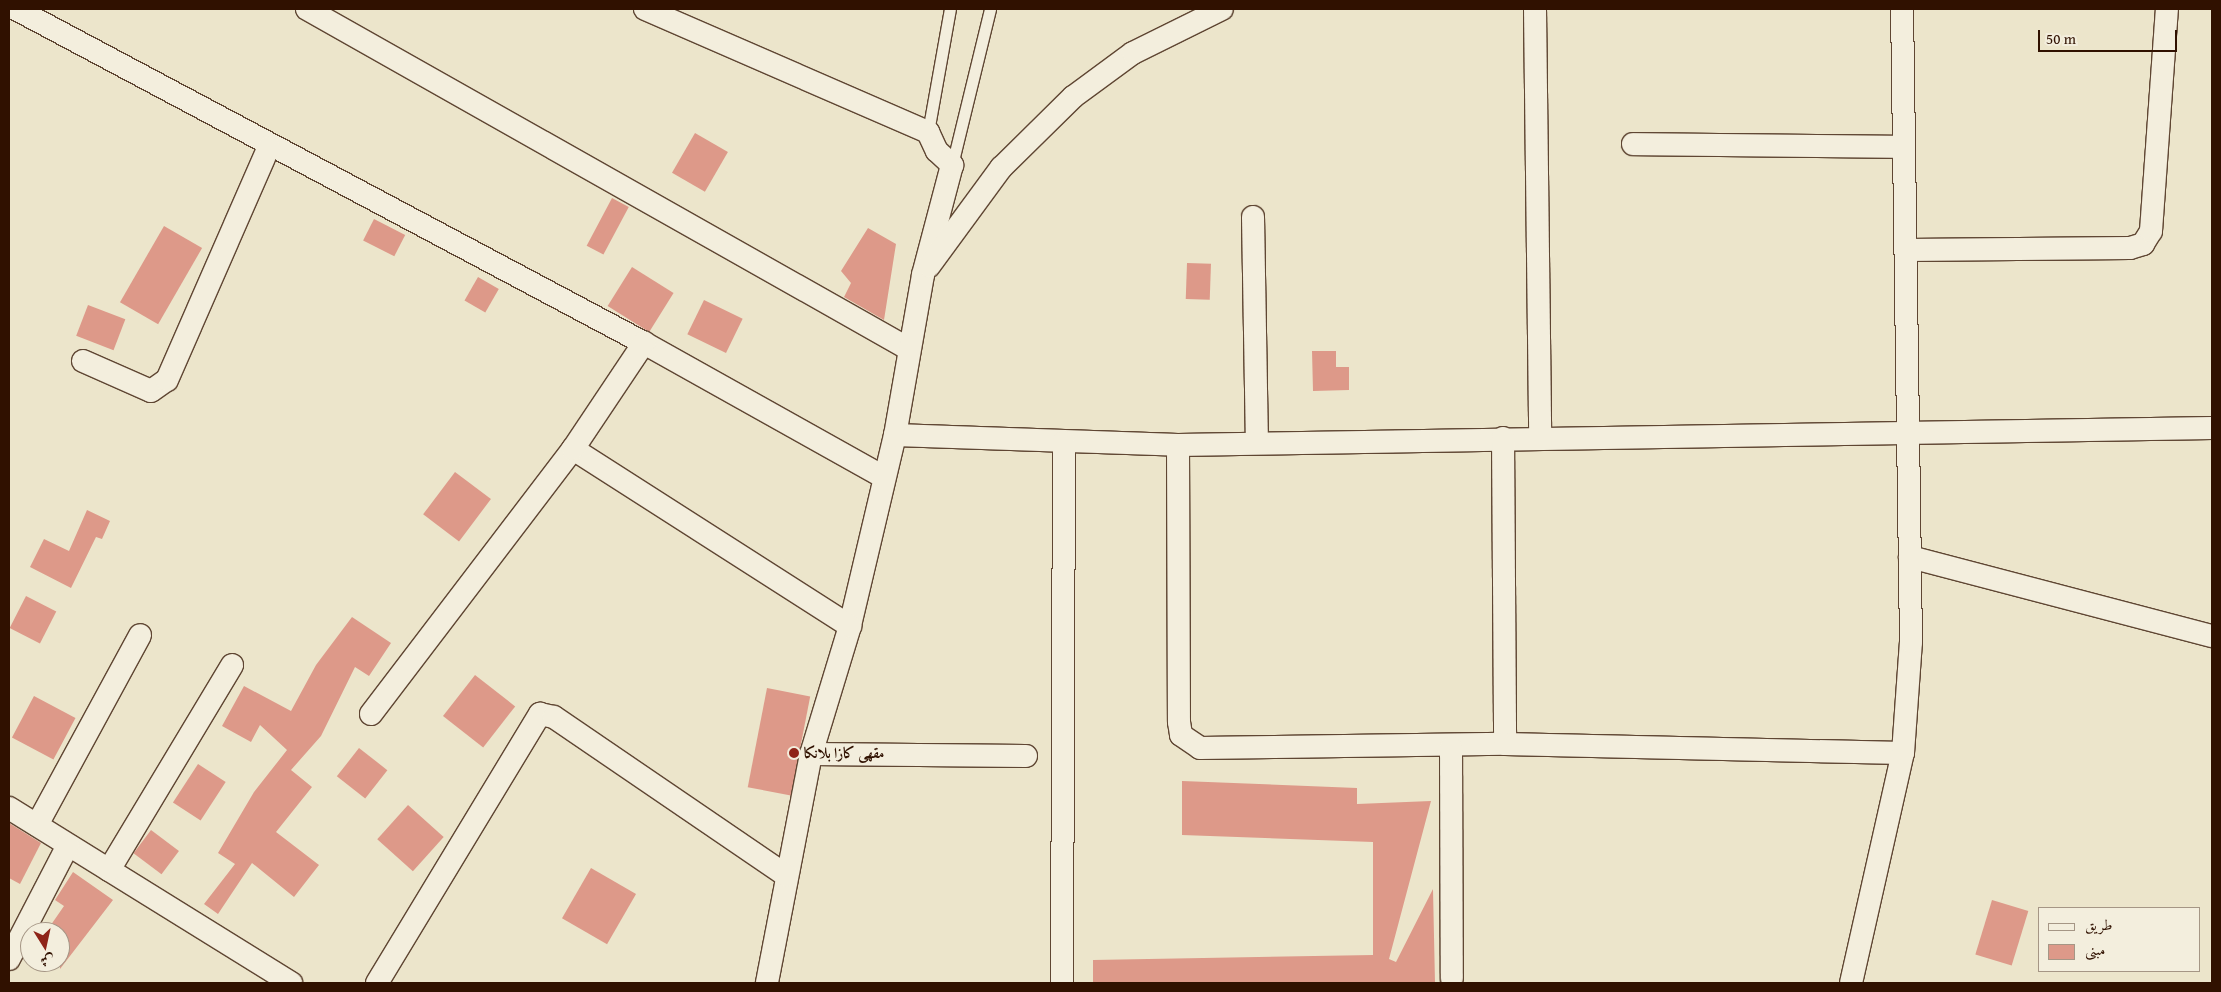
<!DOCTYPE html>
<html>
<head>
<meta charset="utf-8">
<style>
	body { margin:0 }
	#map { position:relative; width:2221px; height:992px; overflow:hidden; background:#ece5cb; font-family:"Gentium Book Plus",Amiri,serif }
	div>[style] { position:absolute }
	.building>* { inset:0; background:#dd9989; transform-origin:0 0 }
	.roads { filter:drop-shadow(1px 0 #5f4633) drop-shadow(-1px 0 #5f4633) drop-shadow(0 1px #5f4633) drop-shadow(0 -1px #5f4633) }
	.service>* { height:11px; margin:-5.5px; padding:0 5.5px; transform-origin:5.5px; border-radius:5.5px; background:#f3eedd }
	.minor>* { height:22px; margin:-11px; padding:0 11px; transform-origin:11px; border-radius:11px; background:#f3eedd }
	.dots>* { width:14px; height:14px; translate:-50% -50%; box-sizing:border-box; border:2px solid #f3eedd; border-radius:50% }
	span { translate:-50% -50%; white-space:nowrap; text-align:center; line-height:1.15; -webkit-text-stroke:4px #f3eedd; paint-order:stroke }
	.poi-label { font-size:15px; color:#301100; font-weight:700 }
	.left { translate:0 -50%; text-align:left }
	.frame { position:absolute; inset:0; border:10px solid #301100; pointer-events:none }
	.legend { position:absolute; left:2038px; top:907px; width:162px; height:65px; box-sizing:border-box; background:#f3eedd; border:1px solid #a59685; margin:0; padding:6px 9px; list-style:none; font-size:15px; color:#301100 }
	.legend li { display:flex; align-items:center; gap:10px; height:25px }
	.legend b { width:25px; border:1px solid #a59685 }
	.north { position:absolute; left:20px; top:922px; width:50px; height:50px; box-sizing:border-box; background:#f3eedd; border:1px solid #a59685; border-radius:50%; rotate:170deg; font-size:14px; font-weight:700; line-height:20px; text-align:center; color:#301100 }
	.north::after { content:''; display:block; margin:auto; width:18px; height:22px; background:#8f2418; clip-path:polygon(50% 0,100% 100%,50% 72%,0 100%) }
	.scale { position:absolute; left:2038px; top:30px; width:139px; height:22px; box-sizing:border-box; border:2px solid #301100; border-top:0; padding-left:6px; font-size:15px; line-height:18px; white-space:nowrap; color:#301100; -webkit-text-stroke:4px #f3eedd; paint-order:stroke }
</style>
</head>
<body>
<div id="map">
	<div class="building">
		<i style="left:695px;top:133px;width:38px;height:46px;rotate:30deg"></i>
		<i style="left:612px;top:198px;width:19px;height:54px;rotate:28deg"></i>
		<i style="left:374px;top:219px;width:35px;height:24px;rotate:27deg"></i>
		<i style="left:164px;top:226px;width:44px;height:88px;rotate:30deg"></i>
		<i style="clip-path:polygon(868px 228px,896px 244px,884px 320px,844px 297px,851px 283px,841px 271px)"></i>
		<i style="left:1187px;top:263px;width:24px;height:36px;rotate:2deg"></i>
		<i style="left:632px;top:267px;width:49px;height:46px;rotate:32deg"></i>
		<i style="left:478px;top:277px;width:24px;height:27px;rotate:30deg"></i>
		<i style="left:704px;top:300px;width:43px;height:38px;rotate:26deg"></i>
		<i style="left:88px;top:305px;width:40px;height:33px;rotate:21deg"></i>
		<i style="clip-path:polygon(1312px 351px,1336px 351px,1336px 367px,1349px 367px,1349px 390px,1313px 391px)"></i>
		<i style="left:455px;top:472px;width:45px;height:53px;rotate:37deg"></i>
		<i style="clip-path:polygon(87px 510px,110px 521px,102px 539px,96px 537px,71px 588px,30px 567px,44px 539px,69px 551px)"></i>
		<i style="left:26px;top:596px;width:34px;height:36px;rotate:27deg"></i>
		<i style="clip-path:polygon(352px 617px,391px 643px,369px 676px,355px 667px,321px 736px,291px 770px,312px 787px,276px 832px,319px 865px,294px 897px,252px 863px,218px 914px,204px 904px,235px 864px,218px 853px,254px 792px,287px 750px,260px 725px,251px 742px,222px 726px,244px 686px,291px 711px,316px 665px)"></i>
		<i style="left:475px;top:675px;width:51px;height:52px;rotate:38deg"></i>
		<i style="left:767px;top:688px;width:44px;height:101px;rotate:11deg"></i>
		<i style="left:34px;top:696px;width:47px;height:47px;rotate:28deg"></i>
		<i style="left:359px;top:748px;width:36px;height:36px;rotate:38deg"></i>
		<i style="left:198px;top:764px;width:33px;height:46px;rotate:33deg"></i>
		<i style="clip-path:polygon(1182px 781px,1357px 788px,1357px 804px,1431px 801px,1389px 959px,1396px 962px,1433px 889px,1435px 983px,1093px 983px,1093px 960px,1373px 955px,1373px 842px,1182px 835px)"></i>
		<i style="left:408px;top:805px;width:48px;height:46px;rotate:42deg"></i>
		<i style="clip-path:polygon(9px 823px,41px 843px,20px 884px,9px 878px)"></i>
		<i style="left:151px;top:830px;width:35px;height:29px;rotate:37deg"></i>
		<i style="left:591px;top:868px;width:52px;height:58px;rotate:30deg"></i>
		<i style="clip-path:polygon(73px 872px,113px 900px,60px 969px,60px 932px,46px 932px,64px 906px,55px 900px)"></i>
		<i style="left:1992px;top:900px;width:38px;height:57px;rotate:17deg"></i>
	</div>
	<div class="roads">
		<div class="service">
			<i style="left:928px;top:132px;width:125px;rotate:-79.9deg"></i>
			<i style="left:952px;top:165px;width:161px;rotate:-76.3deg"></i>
		</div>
		<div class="minor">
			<i style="left:16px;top:9px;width:711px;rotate:28.01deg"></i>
			<i style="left:644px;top:343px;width:275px;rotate:29.2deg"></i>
			<i style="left:307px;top:9px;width:691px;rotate:29.46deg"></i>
			<i style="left:645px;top:9px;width:309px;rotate:23.5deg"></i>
			<i style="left:928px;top:132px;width:21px;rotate:65deg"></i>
			<i style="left:937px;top:151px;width:21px;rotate:43deg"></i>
			<i style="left:952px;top:165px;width:114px;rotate:104.8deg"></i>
			<i style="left:923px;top:275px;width:162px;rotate:99.9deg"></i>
			<i style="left:895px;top:435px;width:196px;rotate:103.3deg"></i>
			<i style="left:850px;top:626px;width:134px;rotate:106.9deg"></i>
			<i style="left:811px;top:754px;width:233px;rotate:100.9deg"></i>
			<i style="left:1535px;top:9px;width:428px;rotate:89.3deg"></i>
			<i style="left:1633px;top:144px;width:270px;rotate:0.6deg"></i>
			<i style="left:1253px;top:217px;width:225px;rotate:89deg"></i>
			<i style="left:1906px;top:250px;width:224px;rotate:-0.5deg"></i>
			<i style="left:2130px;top:248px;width:14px;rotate:-17deg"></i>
			<i style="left:2143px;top:244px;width:15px;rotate:-58deg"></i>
			<i style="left:2151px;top:231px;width:223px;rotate:-85.9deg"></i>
			<i style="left:929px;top:266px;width:122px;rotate:-53.7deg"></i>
			<i style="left:1001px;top:168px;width:101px;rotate:-44.6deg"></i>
			<i style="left:1073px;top:97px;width:74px;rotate:-36.3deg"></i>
			<i style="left:1133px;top:53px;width:99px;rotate:-26.3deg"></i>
			<i style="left:83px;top:361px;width:74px;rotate:23.8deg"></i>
			<i style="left:151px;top:391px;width:19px;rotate:-35deg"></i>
			<i style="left:167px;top:380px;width:254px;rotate:-66.4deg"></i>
			<i style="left:895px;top:435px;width:283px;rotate:2deg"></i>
			<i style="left:1178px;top:445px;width:1034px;rotate:-0.94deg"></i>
			<i style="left:1503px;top:438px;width:306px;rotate:89.6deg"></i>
			<i style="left:1178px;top:445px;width:277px;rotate:89.8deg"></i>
			<i style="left:1179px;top:722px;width:13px;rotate:81deg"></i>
			<i style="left:1181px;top:735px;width:23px;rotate:34deg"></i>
			<i style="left:1200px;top:748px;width:305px;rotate:-0.8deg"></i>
			<i style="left:1505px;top:744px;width:398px;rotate:1.3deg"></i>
			<i style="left:573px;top:449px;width:329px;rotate:32.6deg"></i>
			<i style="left:1910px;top:557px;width:312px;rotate:14.7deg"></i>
			<i style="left:371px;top:714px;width:333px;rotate:-52.7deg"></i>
			<i style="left:573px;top:449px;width:128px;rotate:-56.2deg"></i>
			<i style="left:1451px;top:748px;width:230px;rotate:89.8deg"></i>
			<i style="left:811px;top:754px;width:215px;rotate:0.5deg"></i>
			<i style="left:9px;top:808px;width:332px;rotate:31.8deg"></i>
			<i style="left:37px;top:825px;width:216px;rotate:-61.5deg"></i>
			<i style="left:109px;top:870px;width:239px;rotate:-59deg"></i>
			<i style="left:9px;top:959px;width:128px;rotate:-62.6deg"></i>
			<i style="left:377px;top:983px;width:315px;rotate:-58.8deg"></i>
			<i style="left:540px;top:714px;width:14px;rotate:12deg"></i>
			<i style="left:554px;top:717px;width:281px;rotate:34.3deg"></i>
			<i style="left:1062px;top:983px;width:541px;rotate:-89.79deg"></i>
			<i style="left:1851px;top:983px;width:236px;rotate:-77.3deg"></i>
			<i style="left:1903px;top:753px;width:111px;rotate:-85.9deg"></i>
			<i style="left:1911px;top:642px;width:633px;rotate:-90.81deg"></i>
		</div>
	</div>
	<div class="dots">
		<i style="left:794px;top:753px;background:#8f2418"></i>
	</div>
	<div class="poi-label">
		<span class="left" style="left:804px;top:753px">مقهى كازا بلانكا</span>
	</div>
	<div class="frame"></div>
	<ul class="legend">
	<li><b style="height:6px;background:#f3eedd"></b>طريق</li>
	<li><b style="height:14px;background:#dd9989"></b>مبنى</li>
	</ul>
	<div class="north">ش</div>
	<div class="scale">50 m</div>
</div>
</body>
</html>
